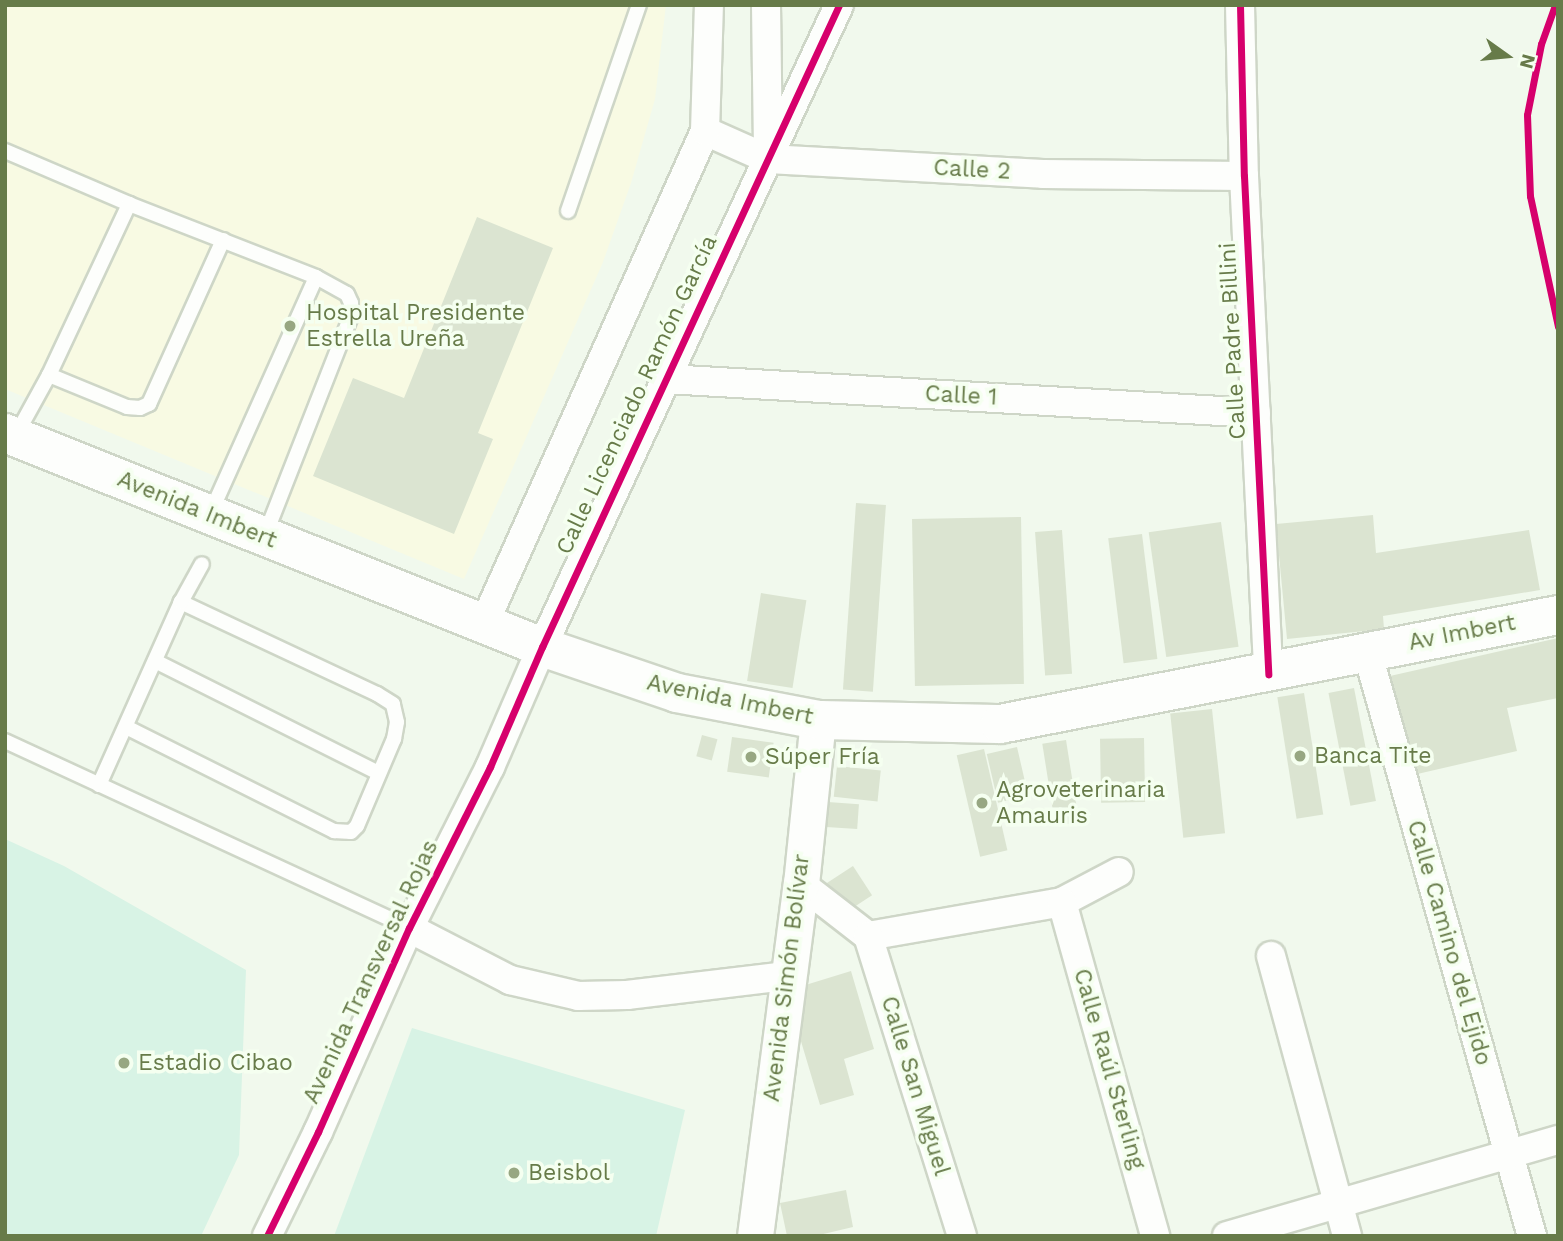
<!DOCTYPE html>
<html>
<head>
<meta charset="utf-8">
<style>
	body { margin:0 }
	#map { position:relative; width:1563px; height:1241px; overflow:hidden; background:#f1f9ed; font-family:"Work Sans",sans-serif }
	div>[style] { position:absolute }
	.medical>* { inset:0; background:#f8fae3 }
	.green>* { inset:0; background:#d8f3e5 }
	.building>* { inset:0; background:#dbe4d1; transform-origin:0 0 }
	.roads { filter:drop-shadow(2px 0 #ced6c7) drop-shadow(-2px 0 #ced6c7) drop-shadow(0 2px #ced6c7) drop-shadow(0 -2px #ced6c7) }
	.service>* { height:14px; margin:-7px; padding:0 7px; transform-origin:7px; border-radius:7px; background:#fdfefc }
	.minor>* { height:28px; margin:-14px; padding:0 14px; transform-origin:14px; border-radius:14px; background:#fdfefc }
	.tertiary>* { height:35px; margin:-17.5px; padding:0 17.5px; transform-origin:17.5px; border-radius:17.5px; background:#fdfefc }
	.secondary>* { height:38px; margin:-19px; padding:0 19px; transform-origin:19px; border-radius:19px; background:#fdfefc }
	.cycleway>* { height:7px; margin:-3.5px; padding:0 3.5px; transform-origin:3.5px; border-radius:3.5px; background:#d6006c }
	.dots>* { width:19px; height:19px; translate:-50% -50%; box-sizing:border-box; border:4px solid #f5fff0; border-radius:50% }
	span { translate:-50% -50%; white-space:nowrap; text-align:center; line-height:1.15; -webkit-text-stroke:7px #f5fff0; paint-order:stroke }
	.street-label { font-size:23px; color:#677b49 }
	.poi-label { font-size:23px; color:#677b49 }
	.left { translate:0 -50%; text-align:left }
	.frame { position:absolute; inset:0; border:7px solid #677b49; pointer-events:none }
	.north { position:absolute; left:1472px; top:21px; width:70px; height:70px; -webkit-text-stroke:5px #f5fff0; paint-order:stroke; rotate:105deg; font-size:19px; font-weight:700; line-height:28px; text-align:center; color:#677b49 }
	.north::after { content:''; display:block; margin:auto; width:24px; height:32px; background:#677b49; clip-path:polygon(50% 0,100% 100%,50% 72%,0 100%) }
</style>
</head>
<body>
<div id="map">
	<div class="medical">
		<i style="clip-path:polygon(5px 5px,666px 5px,655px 99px,631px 183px,603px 262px,464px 579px,5px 389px)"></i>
	</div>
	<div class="green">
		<i style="clip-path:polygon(5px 839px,64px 866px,246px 970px,239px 1155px,201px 1236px,5px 1236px)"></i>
		<i style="clip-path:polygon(412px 1028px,685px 1110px,656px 1236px,334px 1236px)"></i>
	</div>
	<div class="building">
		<i style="clip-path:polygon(477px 217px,553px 248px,478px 433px,493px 439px,454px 534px,313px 476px,353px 378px,404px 398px)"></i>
		<i style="left:856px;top:503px;width:30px;height:187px;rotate:4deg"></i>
		<i style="clip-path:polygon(1373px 515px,1376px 553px,1529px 530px,1540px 590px,1383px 616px,1384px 629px,1287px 639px,1276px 524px)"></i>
		<i style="left:1021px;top:517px;width:167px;height:109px;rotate:89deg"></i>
		<i style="left:1221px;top:522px;width:126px;height:73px;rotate:82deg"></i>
		<i style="left:1062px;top:530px;width:144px;height:27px;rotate:86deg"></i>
		<i style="left:1142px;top:534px;width:126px;height:34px;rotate:83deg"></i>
		<i style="left:761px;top:593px;width:46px;height:89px;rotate:9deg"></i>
		<i style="clip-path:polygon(1558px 638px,1558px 698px,1507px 708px,1517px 751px,1413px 775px,1390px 676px)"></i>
		<i style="left:1354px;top:688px;width:115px;height:26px;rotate:79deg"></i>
		<i style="left:1304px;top:693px;width:123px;height:27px;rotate:81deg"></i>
		<i style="left:1212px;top:709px;width:125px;height:42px;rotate:84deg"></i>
		<i style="left:702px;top:735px;width:16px;height:22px;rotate:15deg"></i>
		<i style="left:732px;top:737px;width:42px;height:35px;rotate:8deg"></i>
		<i style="left:1144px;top:738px;width:64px;height:44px;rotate:89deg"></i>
		<i style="left:1066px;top:740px;width:83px;height:24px;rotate:81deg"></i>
		<i style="left:1017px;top:747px;width:50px;height:31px;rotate:77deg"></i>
		<i style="left:984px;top:749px;width:104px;height:28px;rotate:77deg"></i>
		<i style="left:837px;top:766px;width:44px;height:31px;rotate:6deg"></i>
		<i style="left:828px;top:802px;width:31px;height:25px;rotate:4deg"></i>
		<i style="left:853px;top:866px;width:35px;height:32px;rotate:57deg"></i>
		<i style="clip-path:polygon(851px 971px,874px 1049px,844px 1059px,854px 1095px,820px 1105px,786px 991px)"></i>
		<i style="clip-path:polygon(846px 1190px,853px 1227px,815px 1236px,787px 1236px,780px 1203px)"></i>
	</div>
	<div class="roads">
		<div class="service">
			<i style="left:5px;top:151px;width:135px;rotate:23.1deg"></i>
			<i style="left:568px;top:211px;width:218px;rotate:-71deg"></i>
			<i style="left:49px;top:375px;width:84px;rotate:22.3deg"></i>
			<i style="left:127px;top:407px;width:13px;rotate:4deg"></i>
			<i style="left:140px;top:408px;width:10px;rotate:-24deg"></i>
			<i style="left:149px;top:404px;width:180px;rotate:-65.7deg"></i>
			<i style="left:16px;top:435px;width:68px;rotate:-61.2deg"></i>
			<i style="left:49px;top:375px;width:189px;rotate:-64.9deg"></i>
			<i style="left:129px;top:204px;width:201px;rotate:21.3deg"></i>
			<i style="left:316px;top:277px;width:35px;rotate:29deg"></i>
			<i style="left:347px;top:294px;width:10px;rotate:66deg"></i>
			<i style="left:351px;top:303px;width:13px;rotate:90deg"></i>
			<i style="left:351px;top:316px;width:236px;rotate:111.4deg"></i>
			<i style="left:211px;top:512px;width:257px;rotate:-65.9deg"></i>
			<i style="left:155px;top:661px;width:250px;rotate:26.6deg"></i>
			<i style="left:126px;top:727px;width:233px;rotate:26.6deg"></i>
			<i style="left:334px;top:831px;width:17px;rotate:3deg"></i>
			<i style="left:351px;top:832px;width:8px;rotate:-45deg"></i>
			<i style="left:357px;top:826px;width:95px;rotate:-67deg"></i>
			<i style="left:394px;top:739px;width:17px;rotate:-80deg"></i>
			<i style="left:397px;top:722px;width:18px;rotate:-103deg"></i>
			<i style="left:393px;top:704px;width:19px;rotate:-148deg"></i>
			<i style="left:377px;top:694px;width:217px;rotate:-154.9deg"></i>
			<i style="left:5px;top:741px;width:445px;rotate:24.8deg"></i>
			<i style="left:99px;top:785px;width:201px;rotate:-65.9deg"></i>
			<i style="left:181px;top:602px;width:43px;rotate:-61.1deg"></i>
		</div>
		<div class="minor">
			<i style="left:766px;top:5px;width:144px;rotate:89.2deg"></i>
			<i style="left:1240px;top:5px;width:171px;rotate:88.7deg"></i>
			<i style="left:1244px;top:176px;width:499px;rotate:87.2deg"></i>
			<i style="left:705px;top:131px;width:69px;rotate:24deg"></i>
			<i style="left:768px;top:159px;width:275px;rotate:3.1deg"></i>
			<i style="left:1043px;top:174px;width:201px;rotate:0.6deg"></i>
			<i style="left:666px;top:379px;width:591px;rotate:3.3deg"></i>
			<i style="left:483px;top:626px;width:543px;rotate:-65.84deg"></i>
			<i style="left:705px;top:131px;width:126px;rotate:-88.2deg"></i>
			<i style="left:1367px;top:651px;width:608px;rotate:74.25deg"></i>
			<i style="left:801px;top:884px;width:85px;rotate:37.8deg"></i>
			<i style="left:868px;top:936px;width:197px;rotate:-9.9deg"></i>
			<i style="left:1062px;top:902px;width:64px;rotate:-27.8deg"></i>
			<i style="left:1062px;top:902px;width:347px;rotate:74.4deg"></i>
			<i style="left:409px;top:928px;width:114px;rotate:27.2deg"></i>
			<i style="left:510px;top:980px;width:70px;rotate:13.2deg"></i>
			<i style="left:578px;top:996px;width:49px;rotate:-1.2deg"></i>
			<i style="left:627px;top:995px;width:161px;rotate:-6.8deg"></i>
			<i style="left:868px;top:936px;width:314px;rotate:72.6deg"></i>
			<i style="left:1271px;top:956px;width:290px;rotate:74.8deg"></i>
			<i style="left:267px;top:1236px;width:116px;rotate:-63.9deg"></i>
			<i style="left:318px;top:1132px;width:223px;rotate:-66deg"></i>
			<i style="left:409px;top:928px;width:180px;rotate:-63.3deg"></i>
			<i style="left:490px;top:767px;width:131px;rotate:-66.6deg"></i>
			<i style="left:542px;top:647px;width:707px;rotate:-65.17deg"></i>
			<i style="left:1227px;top:1236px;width:345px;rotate:-16.2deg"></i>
		</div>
		<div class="tertiary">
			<i style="left:755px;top:1236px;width:355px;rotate:-82.6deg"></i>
			<i style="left:801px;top:884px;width:165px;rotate:-84.1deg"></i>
		</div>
		<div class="secondary">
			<i style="left:5px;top:433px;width:578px;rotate:21.73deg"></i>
			<i style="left:542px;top:647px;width:143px;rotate:18.8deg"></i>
			<i style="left:677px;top:693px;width:144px;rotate:10.8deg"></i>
			<i style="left:818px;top:720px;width:182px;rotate:1.3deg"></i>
			<i style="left:1000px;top:724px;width:569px;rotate:-11.05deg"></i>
		</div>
	</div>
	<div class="cycleway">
		<i style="left:1240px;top:5px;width:171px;rotate:88.7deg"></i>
		<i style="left:1244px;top:176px;width:499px;rotate:87.2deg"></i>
		<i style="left:1555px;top:5px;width:41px;rotate:109.7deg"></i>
		<i style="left:1541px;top:44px;width:72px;rotate:101.2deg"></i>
		<i style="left:1527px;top:115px;width:81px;rotate:87.9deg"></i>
		<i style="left:1530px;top:196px;width:134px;rotate:77.9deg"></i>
		<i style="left:267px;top:1236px;width:116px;rotate:-63.9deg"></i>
		<i style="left:318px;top:1132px;width:223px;rotate:-66deg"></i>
		<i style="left:409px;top:928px;width:180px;rotate:-63.3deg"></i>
		<i style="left:490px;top:767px;width:131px;rotate:-66.6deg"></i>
		<i style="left:542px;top:647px;width:707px;rotate:-65.17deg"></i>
	</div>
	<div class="dots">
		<i style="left:290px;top:326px;background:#97a782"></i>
		<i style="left:1300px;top:756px;background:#97a782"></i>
		<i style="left:751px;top:757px;background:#97a782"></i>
		<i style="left:982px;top:803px;background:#97a782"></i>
		<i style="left:124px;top:1063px;background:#97a782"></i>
		<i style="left:514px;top:1173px;background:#97a782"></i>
	</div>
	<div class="street-label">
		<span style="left:972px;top:170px;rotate:3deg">Calle 2</span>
		<span style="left:1233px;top:341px;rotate:-93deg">Calle Padre Billini</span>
		<span style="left:637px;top:395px;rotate:-65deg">Calle Licenciado Ramón García</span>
		<span style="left:961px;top:396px;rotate:3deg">Calle 1</span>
		<span style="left:197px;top:510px;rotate:22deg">Avenida Imbert</span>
		<span style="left:1462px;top:633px;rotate:-11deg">Av Imbert</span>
		<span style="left:730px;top:700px;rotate:12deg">Avenida Imbert</span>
		<span style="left:1449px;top:943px;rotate:74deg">Calle Camino del Ejido</span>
		<span style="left:371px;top:972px;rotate:-65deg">Avenida Transversal Rojas</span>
		<span style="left:787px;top:978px;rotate:-83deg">Avenida Simón Bolívar</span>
		<span style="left:1109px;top:1069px;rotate:74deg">Calle Raúl Sterling</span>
		<span style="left:915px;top:1086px;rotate:73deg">Calle San Miguel</span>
	</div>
	<div class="poi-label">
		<span class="left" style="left:306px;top:326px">Hospital Presidente<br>Estrella Ureña</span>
		<span class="left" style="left:1314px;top:756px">Banca Tite</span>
		<span class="left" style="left:765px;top:757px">Súper Fría</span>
		<span class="left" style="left:996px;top:803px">Agroveterinaria<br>Amauris</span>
		<span class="left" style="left:138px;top:1063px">Estadio Cibao</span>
		<span class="left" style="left:528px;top:1173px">Beisbol</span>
	</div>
	<div class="frame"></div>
	<div class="north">N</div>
</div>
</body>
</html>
